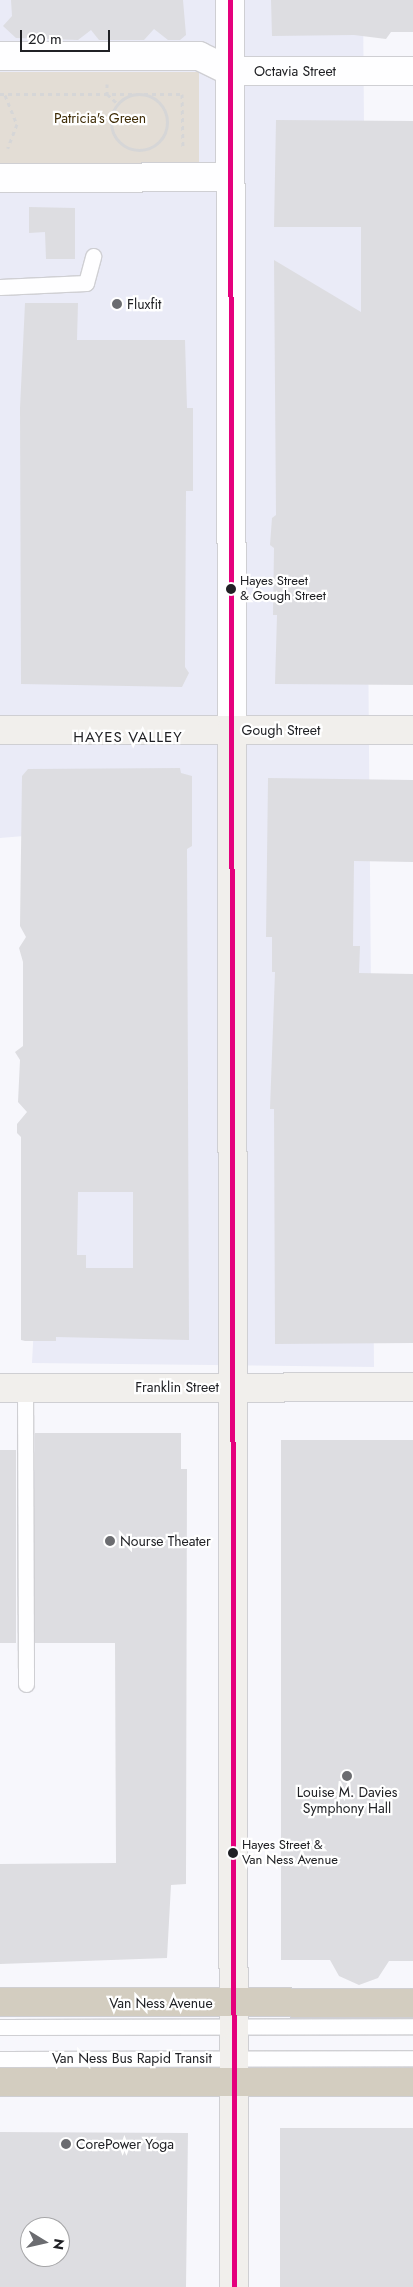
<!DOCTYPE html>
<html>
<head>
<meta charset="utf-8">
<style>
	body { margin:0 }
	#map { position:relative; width:413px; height:2287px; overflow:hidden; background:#f7f7fc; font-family:Jost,sans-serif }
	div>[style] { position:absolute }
	.built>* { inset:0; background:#eaebf7 }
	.green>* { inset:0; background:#e3ddd5; transform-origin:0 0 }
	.building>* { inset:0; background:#dddde1; transform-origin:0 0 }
	.path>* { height:3px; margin-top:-1.5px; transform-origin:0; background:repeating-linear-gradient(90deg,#d6d6d7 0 4px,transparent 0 8px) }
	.path>.ring { margin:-1.5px; padding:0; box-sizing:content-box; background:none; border:3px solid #d6d6d7; border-radius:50% }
	.roads { filter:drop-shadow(1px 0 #cfcfd3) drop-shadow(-1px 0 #cfcfd3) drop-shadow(0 1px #cfcfd3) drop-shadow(0 -1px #cfcfd3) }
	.lane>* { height:15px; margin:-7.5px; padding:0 7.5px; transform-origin:7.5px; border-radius:7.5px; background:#fefeff }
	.street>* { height:28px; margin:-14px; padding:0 14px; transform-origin:14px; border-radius:14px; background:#fefeff }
	.secondary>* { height:28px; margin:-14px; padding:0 14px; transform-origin:14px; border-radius:14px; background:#f1efec }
	.highway>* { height:28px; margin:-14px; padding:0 14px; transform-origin:14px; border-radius:14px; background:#d3cdc0 }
	.bus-1>* { height:5px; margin:-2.5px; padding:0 2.5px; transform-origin:2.5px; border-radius:2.5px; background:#e5007d }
	.dots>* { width:14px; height:14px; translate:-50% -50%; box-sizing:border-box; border:2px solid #fff; border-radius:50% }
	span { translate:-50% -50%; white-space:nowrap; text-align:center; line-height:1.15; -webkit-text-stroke:4.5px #fff; paint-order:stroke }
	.bus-label { font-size:13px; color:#202125 }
	.left { translate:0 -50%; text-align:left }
	.street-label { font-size:14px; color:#202125 }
	.park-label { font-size:14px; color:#3e2b05 }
	.poi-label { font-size:14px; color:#202125 }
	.neighbourhood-label { font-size:15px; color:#202125; letter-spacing:1px }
	.north { position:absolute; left:20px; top:2217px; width:50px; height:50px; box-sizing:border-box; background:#fff; border:1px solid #a6a6a8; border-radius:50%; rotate:99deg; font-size:14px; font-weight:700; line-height:20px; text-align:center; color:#202125 }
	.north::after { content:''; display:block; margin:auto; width:18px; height:22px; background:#6b6c70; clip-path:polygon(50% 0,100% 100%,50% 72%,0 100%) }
	.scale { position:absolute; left:20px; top:30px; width:90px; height:22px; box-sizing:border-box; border:2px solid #202125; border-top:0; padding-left:6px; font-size:15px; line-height:18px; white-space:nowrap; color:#202125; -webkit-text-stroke:4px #fff; paint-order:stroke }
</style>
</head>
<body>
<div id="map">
	<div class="built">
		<i style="clip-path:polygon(0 0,363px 0,374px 1367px,32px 1363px,60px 833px,0 838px)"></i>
	</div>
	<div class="green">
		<i style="left:0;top:72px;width:199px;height:92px"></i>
	</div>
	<div class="building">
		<i style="clip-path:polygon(11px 0,183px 0,186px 35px,180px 40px,168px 40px,154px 29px,144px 40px,99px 40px,91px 30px,78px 40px,16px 38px,3px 26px,12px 16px)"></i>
		<i style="clip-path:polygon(271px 0,413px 0,413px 32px,391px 32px,386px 39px,354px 35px,272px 36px)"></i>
		<i style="clip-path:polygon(276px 120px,413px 121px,413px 685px,275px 684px,277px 615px,273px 615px,274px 548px,270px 545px,272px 518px,276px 515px,274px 260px,361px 312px,361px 227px,274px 227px)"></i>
		<i style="clip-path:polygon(29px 207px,75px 208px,75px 259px,46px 259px,45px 232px,29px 233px)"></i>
		<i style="clip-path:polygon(25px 303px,78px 303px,77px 340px,185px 340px,187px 408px,193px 408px,193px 491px,186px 491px,185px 667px,189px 673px,182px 687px,21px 684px,20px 408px)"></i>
		<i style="clip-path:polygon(evenodd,180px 768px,181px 773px,192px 776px,192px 846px,187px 849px,189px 1340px,56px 1337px,56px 1341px,25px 1341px,21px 1340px,21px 1137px,17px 1133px,17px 1124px,27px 1112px,18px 1102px,20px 1060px,15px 1052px,23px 1046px,23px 962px,19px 948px,26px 937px,20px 926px,22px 776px,28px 769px,180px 768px,78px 1192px,133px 1192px,133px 1268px,86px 1268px,86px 1255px,77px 1255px,78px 1192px)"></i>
		<i style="clip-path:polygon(268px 778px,413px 780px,413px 862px,354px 861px,353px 946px,360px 946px,359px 973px,413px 974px,413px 1343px,275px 1344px,274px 1109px,270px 1109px,275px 972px,272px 972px,272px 937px,266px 937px)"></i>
		<i style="clip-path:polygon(35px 1433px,181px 1433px,181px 1469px,187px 1469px,186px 1884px,171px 1885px,167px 1958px,0 1964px,0 1864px,116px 1863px,115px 1643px,35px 1643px)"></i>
		<i style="clip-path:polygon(281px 1440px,413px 1440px,413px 1961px,389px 1961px,378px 1978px,359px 1985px,339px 1976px,330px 1960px,281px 1960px)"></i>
		<i style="left:0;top:1450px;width:16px;height:193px"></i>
		<i style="left:413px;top:2128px;width:159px;height:133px;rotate:90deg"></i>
		<i style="clip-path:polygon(evenodd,0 2132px,188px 2133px,186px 2287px,0 2287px,0 2132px,30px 2227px,60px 2227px,60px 2257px,30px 2257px,30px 2227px)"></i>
	</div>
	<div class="path">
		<i style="left:107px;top:84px;width:10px;rotate:90deg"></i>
		<i style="left:107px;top:94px;width:15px;rotate:42deg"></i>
		<i class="ring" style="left:111px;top:94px;width:53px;height:53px"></i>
		<i style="left:0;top:94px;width:182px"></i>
		<i style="left:182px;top:94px;width:55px;rotate:89deg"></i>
		<i style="left:5px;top:95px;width:31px;rotate:68deg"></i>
		<i style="left:17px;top:124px;width:26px;rotate:111deg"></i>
	</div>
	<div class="roads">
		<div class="lane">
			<i style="left:0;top:287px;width:86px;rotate:-2.7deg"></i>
			<i style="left:86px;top:283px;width:28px;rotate:-75deg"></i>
			<i style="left:25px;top:1388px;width:296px;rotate:89.8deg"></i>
			<i style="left:0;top:2027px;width:413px;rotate:-0.1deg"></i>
			<i style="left:0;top:2059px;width:413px;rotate:-0.1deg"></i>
		</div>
		<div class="street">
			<i style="left:230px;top:0;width:730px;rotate:89.84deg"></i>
			<i style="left:0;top:56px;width:199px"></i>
			<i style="left:199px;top:56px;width:34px;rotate:26deg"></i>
			<i style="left:230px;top:71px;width:183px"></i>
			<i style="left:0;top:178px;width:230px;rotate:-0.2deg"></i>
		</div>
		<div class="secondary">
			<i style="left:0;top:730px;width:413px"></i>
			<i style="left:232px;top:730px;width:1557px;rotate:89.93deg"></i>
			<i style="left:0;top:1388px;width:413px;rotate:-0.1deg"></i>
		</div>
		<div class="highway">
			<i style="left:0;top:2002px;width:413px;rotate:0.1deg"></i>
			<i style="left:0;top:2082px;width:413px"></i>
		</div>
	</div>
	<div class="bus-1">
		<i style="left:230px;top:0;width:2287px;rotate:89.9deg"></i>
	</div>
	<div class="dots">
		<i style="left:117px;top:304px;background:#6b6c70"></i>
		<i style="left:231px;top:589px;background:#202125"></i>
		<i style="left:110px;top:1541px;background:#6b6c70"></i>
		<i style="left:347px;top:1776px;background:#6b6c70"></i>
		<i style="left:233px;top:1853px;background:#202125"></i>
		<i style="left:66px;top:2144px;background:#6b6c70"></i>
	</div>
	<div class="bus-label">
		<span class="left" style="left:240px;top:589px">Hayes Street<br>&amp; Gough Street</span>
		<span class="left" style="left:242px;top:1853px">Hayes Street &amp;<br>Van Ness Avenue</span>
	</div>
	<div class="street-label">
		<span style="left:295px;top:71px">Octavia Street</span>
		<span style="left:281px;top:730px">Gough Street</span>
		<span style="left:177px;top:1387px">Franklin Street</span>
		<span style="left:161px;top:2003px">Van Ness Avenue</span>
		<span style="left:132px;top:2058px">Van Ness Bus Rapid Transit</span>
	</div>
	<div class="park-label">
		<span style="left:100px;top:118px">Patricia's Green</span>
	</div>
	<div class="poi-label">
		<span class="left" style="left:127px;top:304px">Fluxfit</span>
		<span class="left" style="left:120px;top:1541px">Nourse Theater</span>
		<span style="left:347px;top:1800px">Louise M. Davies<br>Symphony Hall</span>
		<span class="left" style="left:76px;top:2144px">CorePower Yoga</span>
	</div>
	<div class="neighbourhood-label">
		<span style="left:128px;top:738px">HAYES VALLEY</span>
	</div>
	<div class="north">N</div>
	<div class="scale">20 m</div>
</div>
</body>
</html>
